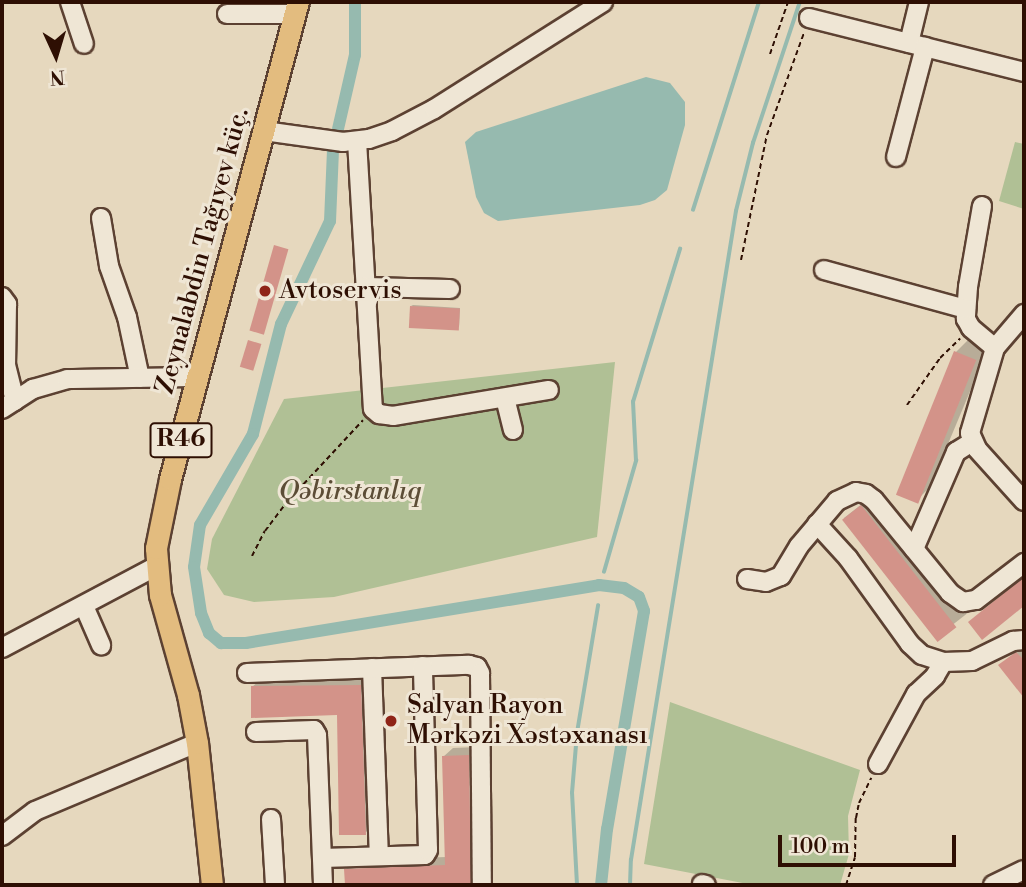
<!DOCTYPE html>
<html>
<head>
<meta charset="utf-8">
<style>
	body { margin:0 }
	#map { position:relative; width:1026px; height:887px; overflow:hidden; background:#e6d8be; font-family:"Libre Bodoni",serif }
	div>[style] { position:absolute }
	.green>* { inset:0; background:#b0c095 }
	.water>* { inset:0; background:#96baaf }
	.shadow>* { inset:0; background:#0003; transform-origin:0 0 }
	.stream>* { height:3.5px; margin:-1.75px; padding:0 1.75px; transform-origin:1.75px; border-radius:1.75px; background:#96baaf }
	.canal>* { height:12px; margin:-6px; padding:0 6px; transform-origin:6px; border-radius:6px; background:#96baaf }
	.building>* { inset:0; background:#d39389; transform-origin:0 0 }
	.path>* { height:2px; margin-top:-1px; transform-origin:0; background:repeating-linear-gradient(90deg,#2e0f03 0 5px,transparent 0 8.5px) }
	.roads { filter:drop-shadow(2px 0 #5c4132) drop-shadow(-2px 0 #5c4132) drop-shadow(0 2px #5c4132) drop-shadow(0 -2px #5c4132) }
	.minor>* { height:18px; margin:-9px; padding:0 9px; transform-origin:9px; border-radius:9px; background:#efe6d5 }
	.major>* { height:21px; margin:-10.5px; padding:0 10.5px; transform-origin:10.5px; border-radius:10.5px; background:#e3bc7f }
	.dots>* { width:19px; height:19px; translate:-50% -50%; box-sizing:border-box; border:4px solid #efe6d5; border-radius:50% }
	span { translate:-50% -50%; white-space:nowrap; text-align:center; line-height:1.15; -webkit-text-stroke:6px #efe6d5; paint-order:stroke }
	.shield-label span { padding:2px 5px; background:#efe6d5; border:2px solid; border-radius:5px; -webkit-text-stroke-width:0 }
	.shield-label { font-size:24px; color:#2e0f03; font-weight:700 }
	.street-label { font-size:26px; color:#2e0f03 }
	.poi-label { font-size:26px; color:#2e0f03 }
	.left { translate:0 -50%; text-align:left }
	.park-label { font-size:26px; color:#5c4d36; font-style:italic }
	.frame { position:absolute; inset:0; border:4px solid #2e0f03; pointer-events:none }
	.north { position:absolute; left:21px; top:21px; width:70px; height:70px; -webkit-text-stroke:5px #efe6d5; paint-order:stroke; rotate:176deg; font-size:19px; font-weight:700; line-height:28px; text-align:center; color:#2e0f03 }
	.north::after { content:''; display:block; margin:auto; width:24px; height:32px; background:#2e0f03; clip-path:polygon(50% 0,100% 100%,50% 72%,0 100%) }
	.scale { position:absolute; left:778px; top:835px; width:178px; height:32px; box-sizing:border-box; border:4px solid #2e0f03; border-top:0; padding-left:9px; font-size:21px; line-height:24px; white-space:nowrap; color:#2e0f03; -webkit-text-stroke:5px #efe6d5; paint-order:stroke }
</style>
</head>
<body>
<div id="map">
	<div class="green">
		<i style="clip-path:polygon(1015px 142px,1024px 144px,1024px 209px,999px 201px)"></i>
		<i style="clip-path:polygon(615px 362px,597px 537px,334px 597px,254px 602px,224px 595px,207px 569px,212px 539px,284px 399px)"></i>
		<i style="clip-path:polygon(670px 702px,860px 770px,848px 816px,849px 854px,840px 885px,753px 885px,644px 864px)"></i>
	</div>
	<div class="water">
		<i style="clip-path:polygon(646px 77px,670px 83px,685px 102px,685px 125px,667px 190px,655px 200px,640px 205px,498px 221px,484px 213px,476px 197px,465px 142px,476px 132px)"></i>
	</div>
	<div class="shadow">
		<i style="clip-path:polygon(413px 305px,460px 308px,459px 327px,411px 306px)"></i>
		<i style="clip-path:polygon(970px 338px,989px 346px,930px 487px,916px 501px,956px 352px)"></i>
		<i style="left:876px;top:493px;width:151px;height:41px;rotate:52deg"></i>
		<i style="clip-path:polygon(1024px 576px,1024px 604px,982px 637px,970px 622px)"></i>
		<i style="clip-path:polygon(1024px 645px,1024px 695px,1001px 665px)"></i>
		<i style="clip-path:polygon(370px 676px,374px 824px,365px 833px,339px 714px,252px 687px,262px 678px)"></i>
		<i style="clip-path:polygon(478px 747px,473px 885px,347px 885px,346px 869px,355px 860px,446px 857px,443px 757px,453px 748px)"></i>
	</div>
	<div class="stream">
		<i style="left:693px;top:210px;width:218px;rotate:-72.4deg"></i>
		<i style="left:604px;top:572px;width:116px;rotate:-73.9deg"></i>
		<i style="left:636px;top:461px;width:59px;rotate:-92.9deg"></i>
		<i style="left:633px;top:402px;width:160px;rotate:-72.9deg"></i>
		<i style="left:577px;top:885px;width:92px;rotate:-93.1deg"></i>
		<i style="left:572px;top:793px;width:60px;rotate:-85.2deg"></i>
		<i style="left:577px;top:733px;width:129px;rotate:-80.6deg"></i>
		<i style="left:630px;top:885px;width:25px;rotate:-88deg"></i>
		<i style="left:631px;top:860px;width:657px;rotate:-80.81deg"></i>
		<i style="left:736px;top:211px;width:70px;rotate:-76deg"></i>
		<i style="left:753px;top:143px;width:149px;rotate:-71.6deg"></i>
	</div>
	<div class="canal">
		<i style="left:338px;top:129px;width:76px;rotate:-77.1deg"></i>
		<i style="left:355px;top:55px;width:53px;rotate:-90deg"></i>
		<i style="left:333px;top:150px;width:71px;rotate:92.4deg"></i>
		<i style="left:330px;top:221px;width:114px;rotate:115.4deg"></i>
		<i style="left:281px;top:324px;width:114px;rotate:104.3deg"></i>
		<i style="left:253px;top:434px;width:105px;rotate:120.2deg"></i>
		<i style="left:200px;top:525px;width:42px;rotate:98.1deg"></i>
		<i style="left:194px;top:567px;width:47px;rotate:81.3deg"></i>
		<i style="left:201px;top:613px;width:22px;rotate:68deg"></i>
		<i style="left:209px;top:633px;width:16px;rotate:40deg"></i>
		<i style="left:221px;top:643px;width:25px"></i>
		<i style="left:246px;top:643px;width:358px;rotate:-9.3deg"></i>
		<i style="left:599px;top:585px;width:25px;rotate:7deg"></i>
		<i style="left:624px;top:588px;width:17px;rotate:31deg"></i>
		<i style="left:639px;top:597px;width:15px;rotate:70deg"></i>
		<i style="left:644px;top:611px;width:221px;rotate:99.6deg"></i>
		<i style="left:607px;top:829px;width:56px;rotate:96.1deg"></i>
	</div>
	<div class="building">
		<i style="left:274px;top:245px;width:15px;height:89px;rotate:16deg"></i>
		<i style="left:410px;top:306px;width:50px;height:22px;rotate:3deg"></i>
		<i style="left:248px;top:340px;width:14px;height:28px;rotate:17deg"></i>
		<i style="left:954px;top:351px;width:24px;height:155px;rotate:22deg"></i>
		<i style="left:861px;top:505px;width:155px;height:24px;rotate:52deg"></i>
		<i style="clip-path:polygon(1024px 577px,1024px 606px,982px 640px,968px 622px)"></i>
		<i style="clip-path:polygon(1016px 652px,1024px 660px,1024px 698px,998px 665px)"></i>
		<i style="clip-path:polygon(361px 685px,366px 835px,339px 835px,337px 715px,251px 718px,251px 686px)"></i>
		<i style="clip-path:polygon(469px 755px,471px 885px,345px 885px,344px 869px,445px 865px,442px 756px)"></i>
	</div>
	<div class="path">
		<i style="left:770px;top:54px;width:55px;rotate:-70.9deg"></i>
		<i style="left:741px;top:260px;width:128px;rotate:-78.3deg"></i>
		<i style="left:767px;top:135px;width:109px;rotate:-70.1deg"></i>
		<i style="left:907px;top:405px;width:57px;rotate:-54.9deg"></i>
		<i style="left:940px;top:358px;width:28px;rotate:-44deg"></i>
		<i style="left:252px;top:556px;width:28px;rotate:-63deg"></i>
		<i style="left:265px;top:531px;width:35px;rotate:-53deg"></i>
		<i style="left:286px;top:503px;width:113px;rotate:-47.1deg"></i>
		<i style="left:846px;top:885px;width:29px;rotate:-72deg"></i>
		<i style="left:855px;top:857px;width:39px;rotate:-89deg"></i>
		<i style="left:856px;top:818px;width:15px;rotate:-79deg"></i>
		<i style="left:859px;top:803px;width:28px;rotate:-64deg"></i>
	</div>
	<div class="roads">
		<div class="minor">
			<i style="left:70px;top:2px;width:44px;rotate:71.6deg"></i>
			<i style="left:227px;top:14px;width:68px"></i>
			<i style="left:809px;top:18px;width:222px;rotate:14.1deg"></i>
			<i style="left:909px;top:43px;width:42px;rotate:-76.3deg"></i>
			<i style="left:264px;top:131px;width:80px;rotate:7.9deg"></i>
			<i style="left:343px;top:142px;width:26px;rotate:-7deg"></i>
			<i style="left:369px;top:139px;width:24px;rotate:-19deg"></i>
			<i style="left:392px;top:131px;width:47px;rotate:-27.6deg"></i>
			<i style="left:434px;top:109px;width:200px;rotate:-32.3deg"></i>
			<i style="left:357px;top:141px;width:268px;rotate:86.6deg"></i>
			<i style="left:373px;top:409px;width:8px;rotate:40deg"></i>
			<i style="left:379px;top:414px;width:14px;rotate:8deg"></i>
			<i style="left:393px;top:416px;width:158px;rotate:-9.5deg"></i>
			<i style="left:896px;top:157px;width:114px;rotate:-75.2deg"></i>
			<i style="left:982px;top:206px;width:82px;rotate:99.8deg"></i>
			<i style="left:968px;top:287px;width:32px;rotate:94deg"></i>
			<i style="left:966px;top:319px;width:10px;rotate:61deg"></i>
			<i style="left:971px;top:328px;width:31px;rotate:40deg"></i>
			<i style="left:995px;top:348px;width:45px;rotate:-49.5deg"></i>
			<i style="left:101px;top:218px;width:49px;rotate:80.5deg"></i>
			<i style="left:109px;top:266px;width:54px;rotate:70.6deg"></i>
			<i style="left:127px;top:317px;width:62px;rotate:78deg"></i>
			<i style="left:824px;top:270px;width:147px;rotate:15.4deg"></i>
			<i style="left:366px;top:287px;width:84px;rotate:1.4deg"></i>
			<i style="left:2px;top:297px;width:9px;rotate:54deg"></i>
			<i style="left:7px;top:304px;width:61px;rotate:90.9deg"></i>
			<i style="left:6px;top:365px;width:37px;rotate:76deg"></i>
			<i style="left:995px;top:348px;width:89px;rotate:106.4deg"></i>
			<i style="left:970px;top:433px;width:17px;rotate:66deg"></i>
			<i style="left:977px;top:449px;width:70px;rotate:47.9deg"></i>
			<i style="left:505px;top:398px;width:33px;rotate:76deg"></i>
			<i style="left:2px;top:409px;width:37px;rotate:-33deg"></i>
			<i style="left:33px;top:389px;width:35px;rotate:-16deg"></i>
			<i style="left:67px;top:379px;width:131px;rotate:-0.9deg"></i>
			<i style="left:817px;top:524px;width:46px;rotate:47.6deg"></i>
			<i style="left:848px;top:558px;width:106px;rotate:54.2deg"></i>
			<i style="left:910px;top:644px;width:16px;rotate:43deg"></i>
			<i style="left:922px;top:655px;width:22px;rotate:18deg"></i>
			<i style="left:943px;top:662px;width:29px;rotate:-2deg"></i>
			<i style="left:972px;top:661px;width:46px;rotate:-26deg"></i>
			<i style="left:1013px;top:641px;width:11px;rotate:-5deg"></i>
			<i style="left:914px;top:549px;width:106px;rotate:-66.6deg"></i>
			<i style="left:956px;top:452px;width:19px;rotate:-32deg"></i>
			<i style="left:747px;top:579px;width:19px;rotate:9deg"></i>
			<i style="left:766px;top:582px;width:16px;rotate:-22deg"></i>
			<i style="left:781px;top:576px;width:35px;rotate:-59deg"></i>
			<i style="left:799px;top:546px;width:59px;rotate:-49.8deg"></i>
			<i style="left:837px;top:501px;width:21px;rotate:-25deg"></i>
			<i style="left:856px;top:492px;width:10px;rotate:11deg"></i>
			<i style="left:866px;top:494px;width:10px;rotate:37deg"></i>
			<i style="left:874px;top:500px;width:120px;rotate:50.7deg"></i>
			<i style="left:950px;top:593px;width:16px;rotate:35deg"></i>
			<i style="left:963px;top:602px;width:13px;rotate:-9deg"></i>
			<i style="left:976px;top:600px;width:61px;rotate:-37.6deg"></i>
			<i style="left:84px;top:606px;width:43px;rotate:66.4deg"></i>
			<i style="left:2px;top:648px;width:173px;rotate:-27.9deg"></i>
			<i style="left:372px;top:668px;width:188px;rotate:87.9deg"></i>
			<i style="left:247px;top:673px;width:222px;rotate:-2.1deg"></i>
			<i style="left:469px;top:665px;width:8px;rotate:14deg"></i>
			<i style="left:477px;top:667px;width:7px;rotate:63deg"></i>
			<i style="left:480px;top:673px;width:212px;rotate:89.5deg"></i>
			<i style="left:256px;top:732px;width:58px;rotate:-2deg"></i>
			<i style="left:314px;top:730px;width:6px;rotate:59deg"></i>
			<i style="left:317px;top:735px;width:150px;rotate:87.7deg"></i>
			<i style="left:878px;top:764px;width:80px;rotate:-61.5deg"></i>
			<i style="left:916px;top:694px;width:26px;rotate:-43deg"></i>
			<i style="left:935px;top:676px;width:16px;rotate:-60deg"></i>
			<i style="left:271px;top:819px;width:66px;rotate:86.5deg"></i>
			<i style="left:2px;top:836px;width:41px;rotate:-37.1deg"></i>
			<i style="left:35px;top:811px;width:176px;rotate:-22.8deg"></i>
			<i style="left:322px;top:858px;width:103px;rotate:-1.7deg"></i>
			<i style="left:425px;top:855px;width:6px;rotate:-59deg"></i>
			<i style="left:428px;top:850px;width:184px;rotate:-91.6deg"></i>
			<i style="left:702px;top:884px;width:4px;rotate:14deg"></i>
			<i style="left:993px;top:885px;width:34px;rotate:-26deg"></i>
		</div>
		<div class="major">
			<i style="left:212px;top:885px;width:143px;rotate:-96deg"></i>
			<i style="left:197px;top:743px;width:49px;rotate:-100.6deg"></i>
			<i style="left:188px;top:695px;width:104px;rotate:-105.6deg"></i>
			<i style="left:160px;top:595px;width:47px;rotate:-94.9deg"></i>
			<i style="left:156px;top:548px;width:70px;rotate:-78.5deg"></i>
			<i style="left:170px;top:479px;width:494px;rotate:-75deg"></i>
		</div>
	</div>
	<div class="dots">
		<i style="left:265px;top:291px;background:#8f2418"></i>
		<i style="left:391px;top:721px;background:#8f2418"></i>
	</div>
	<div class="shield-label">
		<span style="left:181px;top:440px">R46</span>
	</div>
	<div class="street-label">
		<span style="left:203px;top:251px;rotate:-75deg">Zeynalabdin Tağıyev küç.</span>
	</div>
	<div class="poi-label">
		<span class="left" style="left:279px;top:291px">Avtoservis</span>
		<span class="left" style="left:407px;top:721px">Salyan Rayon<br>Mərkəzi Xəstəxanası</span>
	</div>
	<div class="park-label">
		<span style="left:350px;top:492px">Qəbirstanlıq</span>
	</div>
	<div class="frame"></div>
	<div class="north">N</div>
	<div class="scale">100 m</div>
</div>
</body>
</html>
